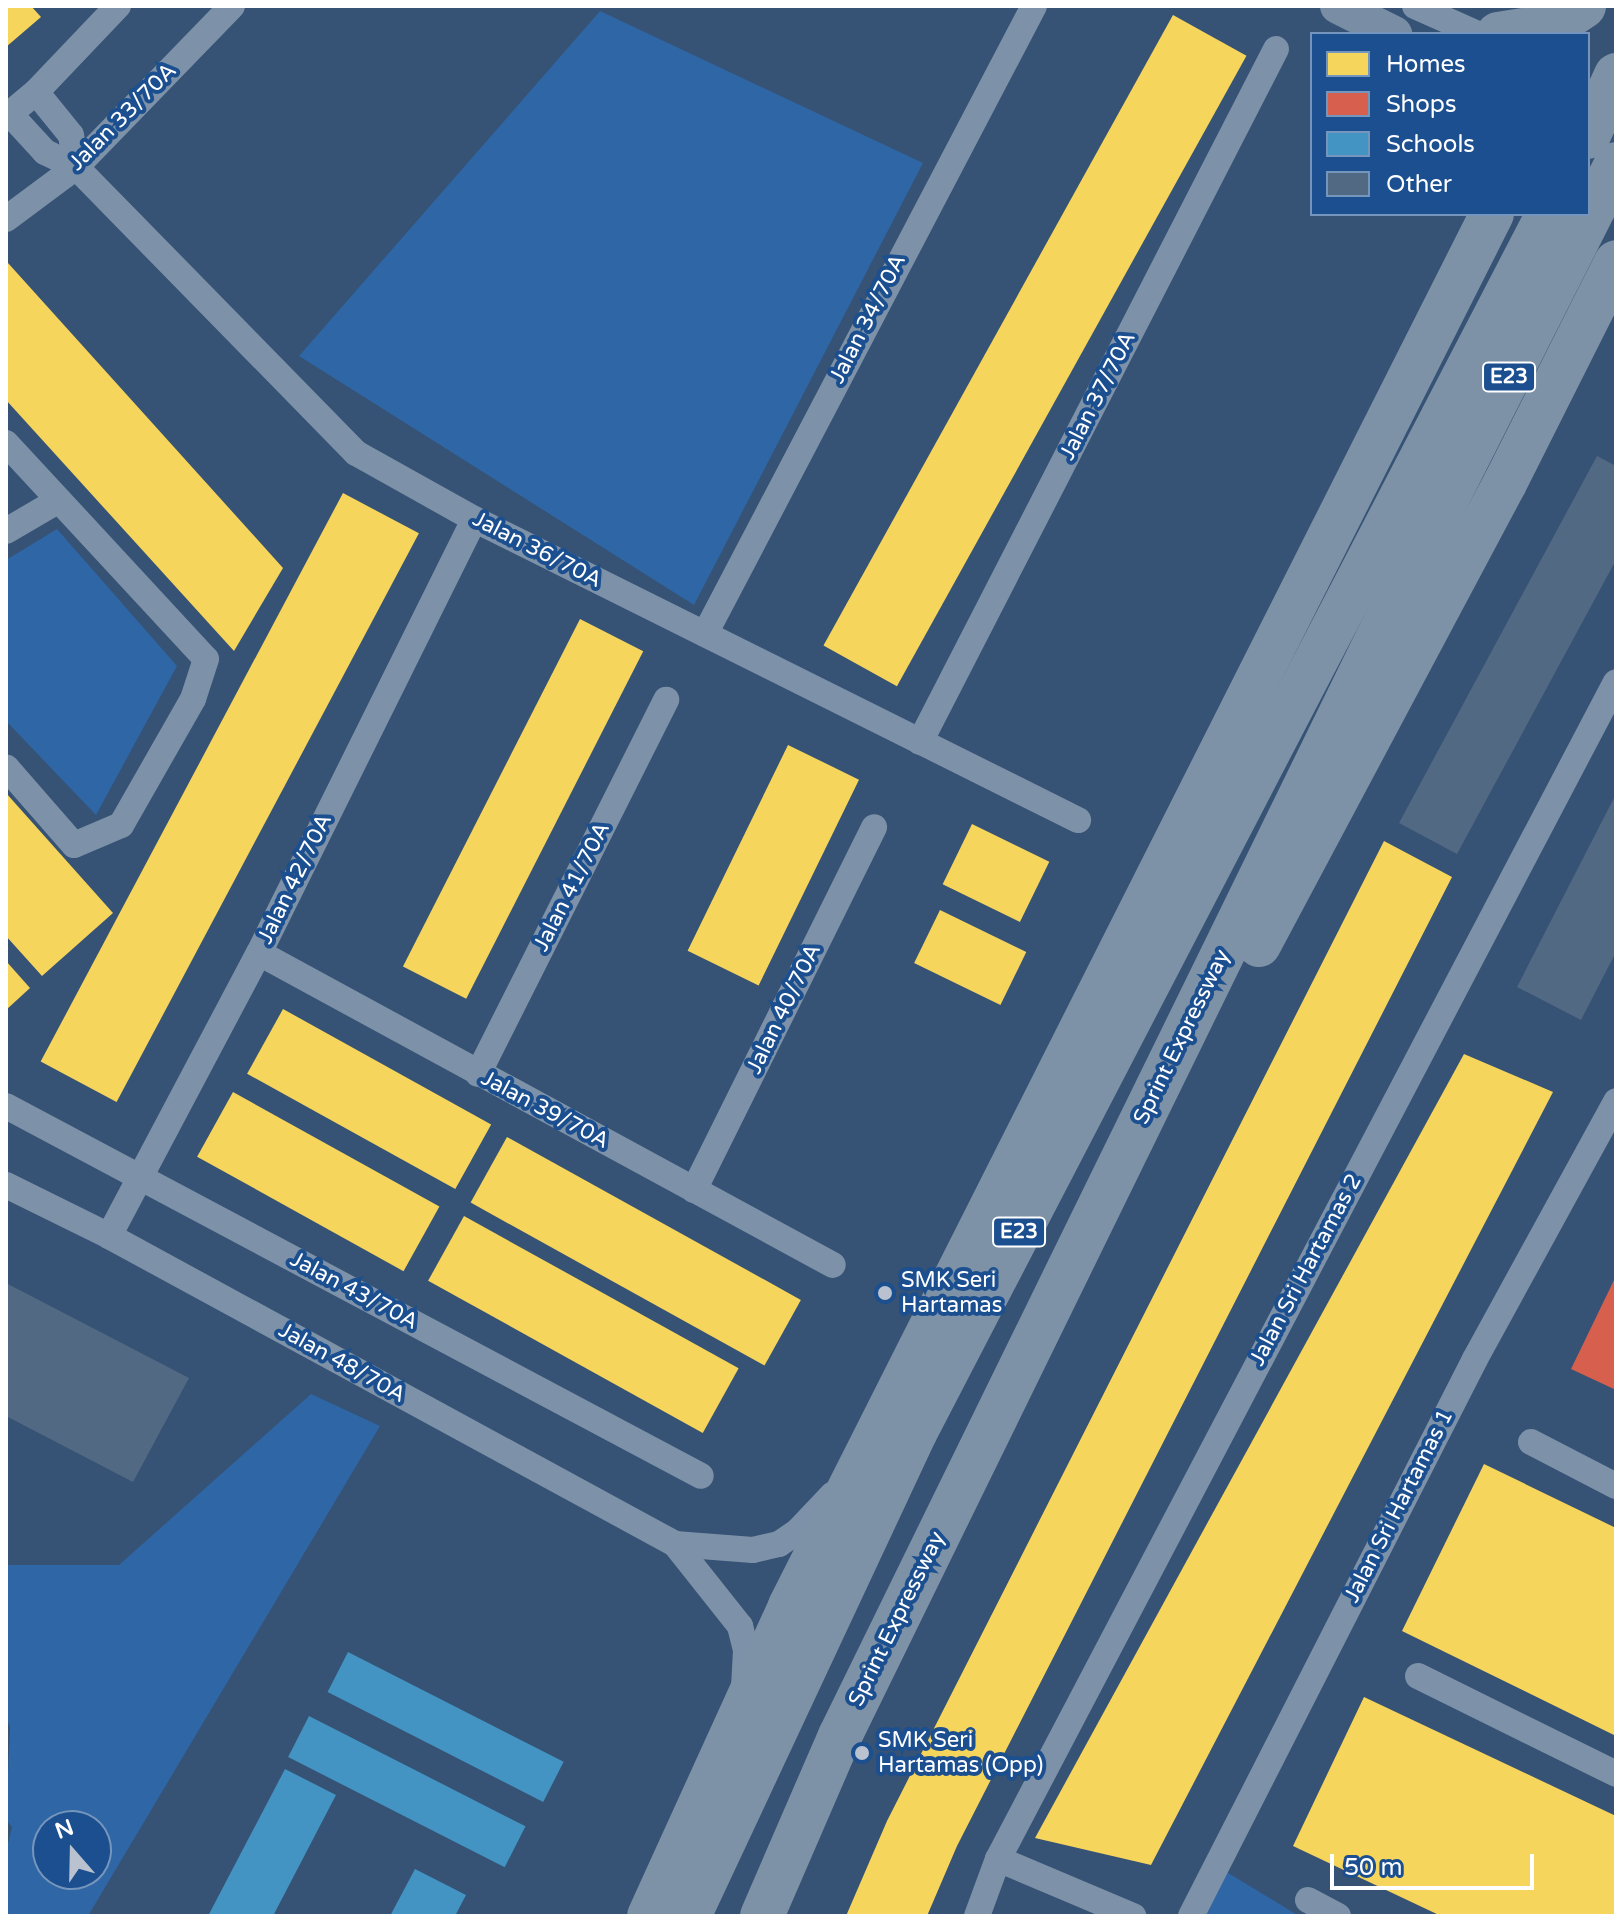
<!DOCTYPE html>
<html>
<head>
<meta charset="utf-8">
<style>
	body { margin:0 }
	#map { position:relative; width:1622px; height:1922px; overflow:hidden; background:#365274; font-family:"Varela Round",sans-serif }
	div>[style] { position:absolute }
	.green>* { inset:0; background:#2f66a5 }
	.homes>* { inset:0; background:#f6d55c; transform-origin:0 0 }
	.shops>* { inset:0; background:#d6604d }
	.schools>* { inset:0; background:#4393c3; transform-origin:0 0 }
	.building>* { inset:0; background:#526984 }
	.street>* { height:26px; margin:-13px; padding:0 13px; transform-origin:13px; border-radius:13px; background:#7d92a8 }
	.secondary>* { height:36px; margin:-18px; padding:0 18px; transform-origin:18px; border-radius:18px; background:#798da4 }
	.highway>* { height:44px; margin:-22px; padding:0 22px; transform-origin:22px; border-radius:22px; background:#7e92a7 }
	.dots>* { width:22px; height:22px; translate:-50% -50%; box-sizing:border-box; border:4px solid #1b4f8f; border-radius:50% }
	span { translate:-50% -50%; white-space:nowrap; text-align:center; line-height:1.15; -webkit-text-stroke:8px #1b4f8f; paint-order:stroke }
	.shield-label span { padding:2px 6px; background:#1b4f8f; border:2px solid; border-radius:6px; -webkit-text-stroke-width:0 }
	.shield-label { font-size:20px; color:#fff; font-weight:700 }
	.street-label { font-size:22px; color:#fff }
	.poi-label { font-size:22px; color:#fff }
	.left { translate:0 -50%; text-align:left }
	.frame { position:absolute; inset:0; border:8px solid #fff; pointer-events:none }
	.legend { position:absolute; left:1310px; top:32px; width:280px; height:184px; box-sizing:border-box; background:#1b4f8f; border:2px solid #7695bc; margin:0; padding:10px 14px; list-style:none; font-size:24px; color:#fff }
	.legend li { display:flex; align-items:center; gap:16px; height:40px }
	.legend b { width:40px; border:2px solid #7695bc }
	.north { position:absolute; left:32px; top:1810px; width:80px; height:80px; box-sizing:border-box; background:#1b4f8f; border:2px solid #7695bc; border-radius:50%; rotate:340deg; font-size:22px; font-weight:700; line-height:32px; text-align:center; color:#fff }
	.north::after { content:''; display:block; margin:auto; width:28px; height:36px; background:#b9c2ce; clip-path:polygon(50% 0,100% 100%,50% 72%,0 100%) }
	.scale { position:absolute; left:1330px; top:1854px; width:204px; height:36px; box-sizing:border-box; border:4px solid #fff; border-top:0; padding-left:10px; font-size:24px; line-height:28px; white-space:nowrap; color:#fff; -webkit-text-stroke:6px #1b4f8f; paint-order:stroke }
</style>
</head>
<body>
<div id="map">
	<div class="green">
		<i style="clip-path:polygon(600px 11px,923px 163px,694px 605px,299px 356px)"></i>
		<i style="clip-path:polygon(57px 529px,177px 666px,96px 815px,6px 721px,6px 560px)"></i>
		<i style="clip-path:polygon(evenodd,311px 1394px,380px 1426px,88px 1916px,6px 1916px,6px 1851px,12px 1827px,6px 1820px,10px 1727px,6px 1718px,6px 1565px,119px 1565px,311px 1394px,96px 1826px,96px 1874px,48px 1874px,48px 1826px,96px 1826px)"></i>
		<i style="clip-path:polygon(1225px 1871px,1299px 1916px,1203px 1916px)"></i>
	</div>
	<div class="homes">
		<i style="clip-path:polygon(6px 6px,31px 6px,41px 17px,6px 47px)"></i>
		<i style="left:1173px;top:15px;width:84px;height:721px;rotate:29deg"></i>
		<i style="clip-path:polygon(8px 263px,283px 568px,234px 651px,6px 400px)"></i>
		<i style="left:343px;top:493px;width:86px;height:644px;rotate:28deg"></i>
		<i style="left:580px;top:619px;width:71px;height:390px;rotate:27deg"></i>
		<i style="left:788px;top:745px;width:79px;height:229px;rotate:26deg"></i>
		<i style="clip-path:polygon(6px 793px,113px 913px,42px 976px,6px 936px)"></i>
		<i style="left:972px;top:824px;width:86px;height:67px;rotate:26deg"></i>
		<i style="clip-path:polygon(1384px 841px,1452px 877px,957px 1846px,927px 1916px,846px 1916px,887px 1821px)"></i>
		<i style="left:940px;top:910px;width:96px;height:59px;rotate:26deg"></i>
		<i style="clip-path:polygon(6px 961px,30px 988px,6px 1010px)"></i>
		<i style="left:283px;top:1009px;width:238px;height:74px;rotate:29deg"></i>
		<i style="clip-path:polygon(1464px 1054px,1553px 1092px,1151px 1865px,1035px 1838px)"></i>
		<i style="left:233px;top:1092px;width:236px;height:74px;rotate:29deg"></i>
		<i style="left:507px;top:1137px;width:336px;height:75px;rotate:29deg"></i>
		<i style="left:464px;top:1216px;width:314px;height:74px;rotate:29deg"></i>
		<i style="clip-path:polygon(1484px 1464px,1616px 1528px,1616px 1736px,1402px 1631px)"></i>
		<i style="clip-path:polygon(1364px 1697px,1616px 1816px,1616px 1916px,1441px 1916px,1293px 1846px)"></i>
	</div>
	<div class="shops">
		<i style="clip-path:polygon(1616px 1276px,1616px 1390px,1571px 1369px)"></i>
	</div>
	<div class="schools">
		<i style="left:348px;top:1652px;width:242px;height:45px;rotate:27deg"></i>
		<i style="left:309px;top:1716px;width:243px;height:46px;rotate:27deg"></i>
		<i style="clip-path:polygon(285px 1769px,336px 1795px,273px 1916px,208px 1916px)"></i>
		<i style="clip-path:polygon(415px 1869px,466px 1895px,455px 1916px,390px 1916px)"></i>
	</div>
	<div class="building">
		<i style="clip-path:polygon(1597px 456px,1616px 466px,1616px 560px,1457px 854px,1399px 823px)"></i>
		<i style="clip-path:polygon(1616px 794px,1616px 952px,1581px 1020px,1517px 987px)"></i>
		<i style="clip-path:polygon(6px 1283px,189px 1378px,133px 1482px,6px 1416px)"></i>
	</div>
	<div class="street">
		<i style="left:1415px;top:6px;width:69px;rotate:24deg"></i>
		<i style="left:36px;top:92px;width:55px;rotate:50.9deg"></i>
		<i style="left:71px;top:135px;width:32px;rotate:81deg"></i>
		<i style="left:10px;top:114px;width:52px;rotate:47.4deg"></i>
		<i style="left:45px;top:152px;width:34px;rotate:26deg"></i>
		<i style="left:76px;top:167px;width:400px;rotate:45.6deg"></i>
		<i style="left:356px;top:453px;width:135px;rotate:29.2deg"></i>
		<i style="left:474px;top:519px;width:675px;rotate:26.49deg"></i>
		<i style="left:6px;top:117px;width:39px;rotate:-40deg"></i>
		<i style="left:36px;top:92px;width:119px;rotate:-46.4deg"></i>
		<i style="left:6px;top:219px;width:87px;rotate:-36.6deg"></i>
		<i style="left:76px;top:167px;width:224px;rotate:-45.9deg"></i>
		<i style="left:6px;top:443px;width:294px;rotate:47.2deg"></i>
		<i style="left:206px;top:659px;width:42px;rotate:108deg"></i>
		<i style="left:193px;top:699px;width:145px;rotate:119.7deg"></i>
		<i style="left:121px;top:825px;width:51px;rotate:156.9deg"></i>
		<i style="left:74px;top:845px;width:103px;rotate:-131.1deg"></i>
		<i style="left:6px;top:531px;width:61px;rotate:-30.3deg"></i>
		<i style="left:705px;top:634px;width:709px;rotate:-62.35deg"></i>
		<i style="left:920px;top:742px;width:779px;rotate:-62.81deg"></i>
		<i style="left:259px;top:953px;width:653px;rotate:28.53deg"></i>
		<i style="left:478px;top:1074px;width:419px;rotate:-63.3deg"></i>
		<i style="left:6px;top:1106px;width:787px;rotate:28.03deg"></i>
		<i style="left:6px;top:1185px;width:115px;rotate:26.3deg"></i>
		<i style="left:109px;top:1236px;width:644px;rotate:28.55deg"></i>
		<i style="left:675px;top:1544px;width:105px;rotate:51.6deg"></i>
		<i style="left:740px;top:1626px;width:25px;rotate:76deg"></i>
		<i style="left:746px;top:1650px;width:35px;rotate:93deg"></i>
		<i style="left:694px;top:1190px;width:405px;rotate:-63.6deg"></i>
		<i style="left:109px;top:1236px;width:320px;rotate:-62.1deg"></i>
		<i style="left:259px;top:953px;width:484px;rotate:-63.6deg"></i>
		<i style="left:1531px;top:1442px;width:96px;rotate:27.4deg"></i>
		<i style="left:675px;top:1544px;width:78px;rotate:4.4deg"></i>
		<i style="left:753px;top:1550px;width:27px;rotate:-13deg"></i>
		<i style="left:779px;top:1544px;width:23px;rotate:-34deg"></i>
		<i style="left:798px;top:1531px;width:50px;rotate:-46.6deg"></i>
		<i style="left:1418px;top:1676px;width:221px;rotate:26.3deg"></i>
		<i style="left:998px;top:1859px;width:147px;rotate:22.9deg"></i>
		<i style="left:1308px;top:1900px;width:34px;rotate:28deg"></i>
		<i style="left:977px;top:1916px;width:61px;rotate:-69.8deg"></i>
		<i style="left:998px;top:1859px;width:1329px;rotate:-62.3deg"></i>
		<i style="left:1191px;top:1916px;width:625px;rotate:-62.98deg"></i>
		<i style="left:1475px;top:1359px;width:294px;rotate:-61.3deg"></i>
	</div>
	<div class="secondary">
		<i style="left:1338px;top:6px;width:63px;rotate:26.6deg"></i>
	</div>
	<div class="highway">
		<i style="left:1498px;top:34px;width:45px;rotate:-9deg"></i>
		<i style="left:1542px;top:27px;width:24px;rotate:-19deg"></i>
		<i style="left:1565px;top:19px;width:23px;rotate:-34deg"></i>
		<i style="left:1588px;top:137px;width:68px;rotate:-65.7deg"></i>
		<i style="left:1259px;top:945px;width:523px;rotate:-61.97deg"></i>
		<i style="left:1505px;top:483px;width:247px;rotate:-63.3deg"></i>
		<i style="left:649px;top:1916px;width:341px;rotate:-65.5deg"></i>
		<i style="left:790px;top:1606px;width:1559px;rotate:-63.24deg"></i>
		<i style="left:689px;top:1916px;width:533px;rotate:-64.92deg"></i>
		<i style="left:915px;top:1433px;width:1374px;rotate:-62.56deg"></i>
		<i style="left:762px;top:1916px;width:196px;rotate:-66.6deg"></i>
		<i style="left:840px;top:1736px;width:1276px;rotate:-63.92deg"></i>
		<i style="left:1401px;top:590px;width:477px;rotate:-63.2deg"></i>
	</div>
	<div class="dots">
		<i style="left:885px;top:1293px;background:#b9c2ce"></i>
		<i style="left:862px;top:1753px;background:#b9c2ce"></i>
	</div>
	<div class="shield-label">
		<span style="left:1509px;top:377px">E23</span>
		<span style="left:1019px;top:1232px">E23</span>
	</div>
	<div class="street-label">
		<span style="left:123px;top:117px;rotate:-45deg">Jalan 33/70A</span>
		<span style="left:868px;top:319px;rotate:-63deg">Jalan 34/70A</span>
		<span style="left:1098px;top:396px;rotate:-63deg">Jalan 37/70A</span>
		<span style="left:537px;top:550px;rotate:27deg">Jalan 36/70A</span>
		<span style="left:295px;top:879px;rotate:-64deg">Jalan 42/70A</span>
		<span style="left:572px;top:887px;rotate:-63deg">Jalan 41/70A</span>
		<span style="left:784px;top:1009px;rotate:-64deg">Jalan 40/70A</span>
		<span style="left:1182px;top:1037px;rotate:-64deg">Sprint Expressway</span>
		<span style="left:545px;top:1110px;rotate:28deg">Jalan 39/70A</span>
		<span style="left:1306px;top:1270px;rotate:-62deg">Jalan Sri Hartamas 2</span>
		<span style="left:354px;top:1291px;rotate:28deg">Jalan 43/70A</span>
		<span style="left:342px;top:1363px;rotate:29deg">Jalan 48/70A</span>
		<span style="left:1399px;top:1506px;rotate:-63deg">Jalan Sri Hartamas 1</span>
		<span style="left:897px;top:1619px;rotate:-64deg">Sprint Expressway</span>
	</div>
	<div class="poi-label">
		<span class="left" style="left:901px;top:1293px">SMK Seri<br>Hartamas</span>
		<span class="left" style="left:878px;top:1753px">SMK Seri<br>Hartamas (Opp)</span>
	</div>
	<div class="frame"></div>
	<ul class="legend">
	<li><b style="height:22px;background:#f6d55c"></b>Homes</li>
	<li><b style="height:22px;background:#d6604d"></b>Shops</li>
	<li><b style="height:22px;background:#4393c3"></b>Schools</li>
	<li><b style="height:22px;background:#526984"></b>Other</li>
	</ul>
	<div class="north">N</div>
	<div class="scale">50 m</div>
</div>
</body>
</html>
